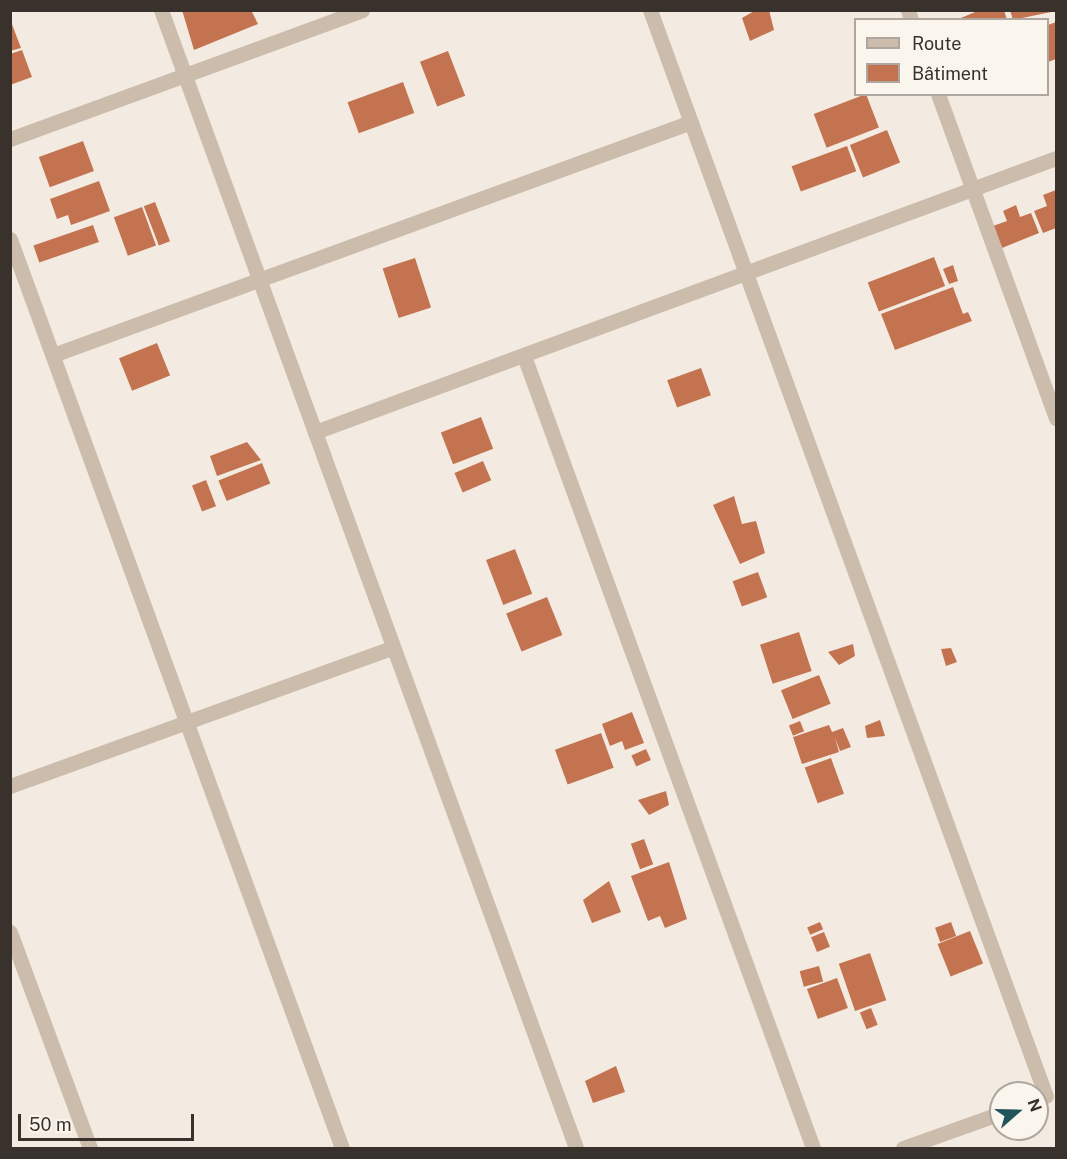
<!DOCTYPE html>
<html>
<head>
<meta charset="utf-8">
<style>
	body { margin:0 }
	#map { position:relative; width:1067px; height:1159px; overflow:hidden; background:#f3ebe1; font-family:"Public Sans",sans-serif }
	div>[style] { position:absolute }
	.building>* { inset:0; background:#c3734f; transform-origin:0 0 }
	.minor>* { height:15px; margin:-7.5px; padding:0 7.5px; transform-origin:7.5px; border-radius:7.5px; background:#cbbcac }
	span { translate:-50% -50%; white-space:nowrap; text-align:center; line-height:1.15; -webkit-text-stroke:6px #faf5ed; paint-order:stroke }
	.frame { position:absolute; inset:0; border:12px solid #39312b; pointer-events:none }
	.legend { position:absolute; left:854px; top:18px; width:195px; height:78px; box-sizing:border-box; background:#faf5ed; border:2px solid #ada79f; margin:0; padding:8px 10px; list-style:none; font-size:18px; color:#39312b }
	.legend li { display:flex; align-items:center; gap:12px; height:30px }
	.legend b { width:30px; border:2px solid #ada79f }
	.north { position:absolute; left:989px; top:1081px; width:60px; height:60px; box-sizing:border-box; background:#faf5ed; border:2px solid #ada79f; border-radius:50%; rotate:70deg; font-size:16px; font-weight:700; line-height:24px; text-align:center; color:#39312b }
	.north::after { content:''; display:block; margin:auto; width:21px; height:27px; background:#21535a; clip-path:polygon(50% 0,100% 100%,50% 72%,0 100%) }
	.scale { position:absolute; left:18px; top:1114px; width:176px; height:27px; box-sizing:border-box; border:3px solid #39312b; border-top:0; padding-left:8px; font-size:18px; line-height:21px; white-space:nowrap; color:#39312b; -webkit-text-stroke:4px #faf5ed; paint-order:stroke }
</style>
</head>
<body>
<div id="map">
	<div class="building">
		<i style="clip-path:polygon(182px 10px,251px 10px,258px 24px,194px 50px)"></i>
		<i style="clip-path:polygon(756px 10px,769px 10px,774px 30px,750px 41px,742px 18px)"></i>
		<i style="clip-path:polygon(980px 10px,1004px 10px,1007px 20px,956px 20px)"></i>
		<i style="clip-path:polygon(1010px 10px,1056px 10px,1056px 11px,1013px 20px)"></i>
		<i style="clip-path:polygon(10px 19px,21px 48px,10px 51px)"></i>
		<i style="clip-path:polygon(1056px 22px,1056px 59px,1048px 62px,1048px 25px)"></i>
		<i style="clip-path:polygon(22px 50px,32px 77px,10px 85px,10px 54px)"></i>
		<i style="left:448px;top:51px;width:48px;height:30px;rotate:69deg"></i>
		<i style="left:403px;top:82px;width:33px;height:59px;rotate:70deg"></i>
		<i style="left:866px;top:94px;width:36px;height:56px;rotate:69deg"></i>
		<i style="left:887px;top:130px;width:35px;height:40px;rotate:68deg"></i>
		<i style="left:83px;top:141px;width:32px;height:47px;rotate:70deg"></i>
		<i style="left:847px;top:146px;width:27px;height:59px;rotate:70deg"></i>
		<i style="clip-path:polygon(99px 181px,110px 211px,71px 225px,68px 215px,57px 219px,50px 199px)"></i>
		<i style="clip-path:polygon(1056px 190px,1056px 228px,1043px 233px,1034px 211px,1047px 206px,1043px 195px)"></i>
		<i style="left:155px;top:202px;width:42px;height:12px;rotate:69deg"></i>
		<i style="clip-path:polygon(1016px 205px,1020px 217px,1031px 213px,1039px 233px,1002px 248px,993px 226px,1007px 221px,1003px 211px)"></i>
		<i style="left:142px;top:207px;width:41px;height:30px;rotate:70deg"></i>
		<i style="left:93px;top:225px;width:18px;height:63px;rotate:71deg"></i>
		<i style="left:934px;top:257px;width:31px;height:71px;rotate:69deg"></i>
		<i style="left:415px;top:258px;width:52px;height:34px;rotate:72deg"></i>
		<i style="clip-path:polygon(953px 265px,958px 281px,949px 284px,943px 269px)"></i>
		<i style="clip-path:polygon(953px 287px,963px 314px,968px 312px,972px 321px,895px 350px,881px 314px)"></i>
		<i style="left:157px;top:343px;width:35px;height:41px;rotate:68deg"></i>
		<i style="left:701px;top:368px;width:29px;height:36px;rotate:70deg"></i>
		<i style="left:481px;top:417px;width:34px;height:43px;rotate:69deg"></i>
		<i style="clip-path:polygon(247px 442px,261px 460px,217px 476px,210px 456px)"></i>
		<i style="left:483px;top:461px;width:21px;height:31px;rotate:67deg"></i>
		<i style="left:262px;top:463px;width:22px;height:47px;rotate:68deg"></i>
		<i style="left:206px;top:480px;width:28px;height:15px;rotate:69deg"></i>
		<i style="clip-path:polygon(734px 496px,742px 524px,756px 521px,765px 553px,740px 564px,713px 505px)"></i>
		<i style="left:515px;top:549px;width:48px;height:31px;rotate:69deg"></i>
		<i style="left:758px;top:572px;width:27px;height:27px;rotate:70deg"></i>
		<i style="left:547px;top:597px;width:41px;height:44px;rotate:68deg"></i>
		<i style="left:799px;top:632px;width:41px;height:41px;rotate:72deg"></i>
		<i style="clip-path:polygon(853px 644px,855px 656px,839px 665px,828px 652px)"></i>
		<i style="clip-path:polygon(951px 648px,957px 662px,946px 666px,941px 649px)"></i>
		<i style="left:819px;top:675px;width:31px;height:41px;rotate:68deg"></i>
		<i style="clip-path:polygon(632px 712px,644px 743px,625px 750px,622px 741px,610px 746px,602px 724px)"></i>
		<i style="clip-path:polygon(880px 720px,885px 736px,867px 738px,865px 726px)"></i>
		<i style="left:800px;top:721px;width:11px;height:12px;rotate:68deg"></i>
		<i style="clip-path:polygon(829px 725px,832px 732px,843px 728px,851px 747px,840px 751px,835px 738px,839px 752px,802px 764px,793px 737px)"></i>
		<i style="left:601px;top:733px;width:37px;height:49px;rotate:70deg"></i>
		<i style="left:646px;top:749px;width:12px;height:16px;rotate:66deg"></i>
		<i style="left:831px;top:758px;width:38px;height:28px;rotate:70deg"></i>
		<i style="clip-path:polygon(666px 791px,669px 805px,649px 815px,638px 800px)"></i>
		<i style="left:644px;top:839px;width:27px;height:14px;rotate:70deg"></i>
		<i style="clip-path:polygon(669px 862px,687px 919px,665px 928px,660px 916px,648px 921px,631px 876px)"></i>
		<i style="clip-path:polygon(609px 881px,621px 912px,592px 923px,583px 900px)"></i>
		<i style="left:820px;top:922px;width:8px;height:14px;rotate:67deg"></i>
		<i style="left:951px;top:922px;width:15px;height:17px;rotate:70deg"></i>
		<i style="left:970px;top:931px;width:35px;height:35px;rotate:68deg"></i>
		<i style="left:824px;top:932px;width:16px;height:14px;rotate:68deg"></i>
		<i style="left:870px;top:953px;width:50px;height:33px;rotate:71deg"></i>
		<i style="left:819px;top:966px;width:16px;height:20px;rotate:75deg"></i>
		<i style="left:837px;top:978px;width:32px;height:32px;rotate:70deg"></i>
		<i style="left:871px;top:1008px;width:18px;height:12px;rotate:68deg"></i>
		<i style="clip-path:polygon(616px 1066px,625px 1092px,593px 1103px,585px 1081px)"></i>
	</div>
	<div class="minor">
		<i style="left:161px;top:10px;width:1211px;rotate:69.96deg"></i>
		<i style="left:650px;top:10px;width:1156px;rotate:69.97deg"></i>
		<i style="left:908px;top:10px;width:10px;rotate:73deg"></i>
		<i style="left:938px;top:94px;width:345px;rotate:70deg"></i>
		<i style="left:10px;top:139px;width:375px;rotate:-20.1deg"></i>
		<i style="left:10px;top:239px;width:968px;rotate:69.94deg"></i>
		<i style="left:53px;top:355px;width:679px;rotate:-20.06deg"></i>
		<i style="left:524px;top:356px;width:843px;rotate:69.95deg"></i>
		<i style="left:315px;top:432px;width:790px;rotate:-20.29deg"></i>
		<i style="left:10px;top:786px;width:407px;rotate:-19.9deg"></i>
		<i style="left:10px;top:932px;width:230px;rotate:69.7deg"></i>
		<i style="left:903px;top:1148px;width:104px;rotate:-19.7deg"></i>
	</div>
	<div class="frame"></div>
	<ul class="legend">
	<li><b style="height:8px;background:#cbbcac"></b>Route</li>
	<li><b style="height:16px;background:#c3734f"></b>Bâtiment</li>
	</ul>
	<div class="north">N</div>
	<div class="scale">50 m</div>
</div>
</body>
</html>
